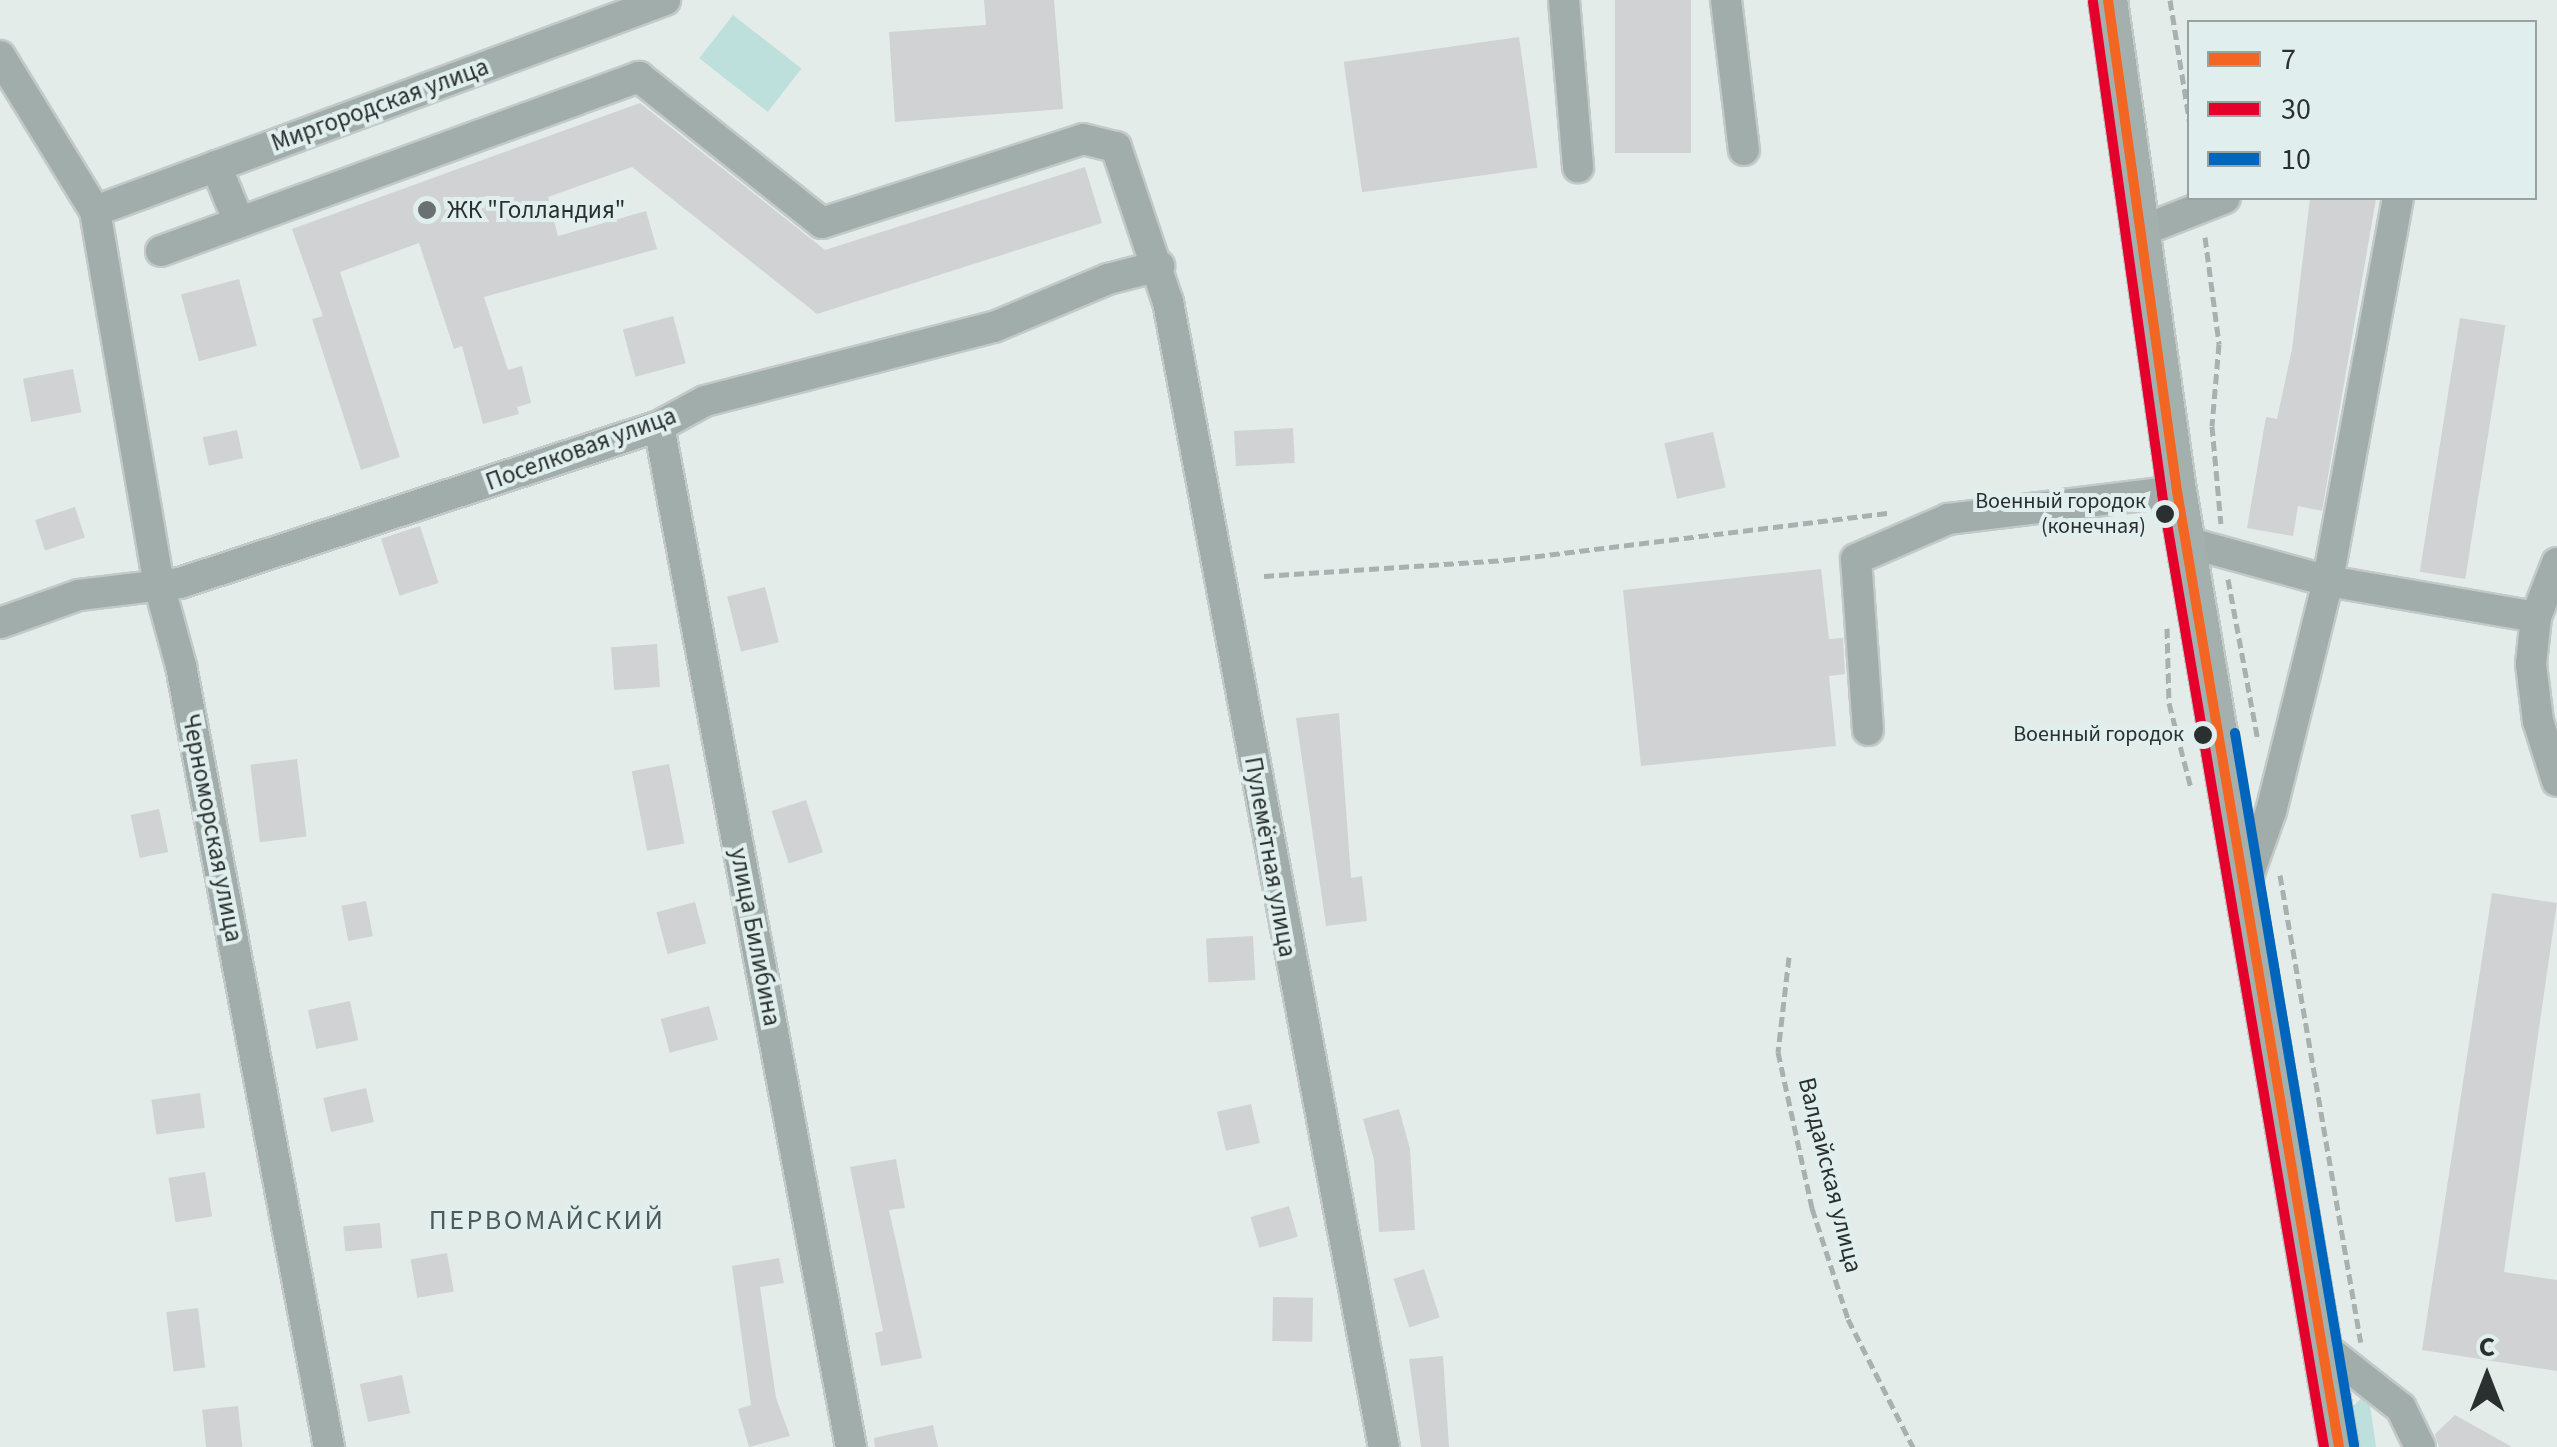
<!DOCTYPE html>
<html>
<head>
<meta charset="utf-8">
<style>
	body { margin:0 }
	#map { position:relative; width:2557px; height:1447px; overflow:hidden; background:#e4ecea; font-family:"Source Sans 3",sans-serif }
	div>[style] { position:absolute }
	.green>* { inset:0; background:#bee0dc; transform-origin:0 0 }
	.building>* { inset:0; background:#d0d2d4; transform-origin:0 0 }
	.path>* { height:5px; margin-top:-2.5px; transform-origin:0; background:repeating-linear-gradient(90deg,#a8b1b0 0 10px,transparent 0 15px) }
	.roads { filter:drop-shadow(2px 0 #c3c9c8) drop-shadow(-2px 0 #c3c9c8) drop-shadow(0 2px #c3c9c8) drop-shadow(0 -2px #c3c9c8) }
	.minor>* { height:30px; margin:-15px; padding:0 15px; transform-origin:15px; border-radius:15px; background:#a1adab }
	.major>* { height:38px; margin:-19px; padding:0 19px; transform-origin:19px; border-radius:19px; background:#a3b0ae }
	.bus-1>* { height:10px; margin:-5px; padding:0 5px; transform-origin:5px; border-radius:5px; background:#f26522 }
	.bus-2>* { height:10px; margin:-5px; padding:0 5px; transform-origin:5px; border-radius:5px; background:#e4002b }
	.bus-3>* { height:10px; margin:-5px; padding:0 5px; transform-origin:5px; border-radius:5px; background:#0065bd }
	.dots>* { width:28px; height:28px; translate:-50% -50%; box-sizing:border-box; border:5px solid #e0efed; border-radius:50% }
	span { translate:-50% -50%; white-space:nowrap; text-align:center; line-height:1.15; -webkit-text-stroke:8px #e0efed; paint-order:stroke }
	.bus-label { font-size:22px; color:#2a2f2f }
	.right { translate:-100% -50%; text-align:right }
	.street-label { font-size:25px; color:#2a2f2f }
	.poi-label { font-size:25px; color:#2a2f2f }
	.left { translate:0 -50%; text-align:left }
	.neighbourhood-label { font-size:28px; color:#4e5b5a; letter-spacing:2.5px }
	.legend { position:absolute; left:2187px; top:20px; width:350px; height:180px; box-sizing:border-box; background:#e0efed; border:2px solid #97a2a1; margin:0; padding:12px 18px; list-style:none; font-size:30px; color:#2a2f2f }
	.legend li { display:flex; align-items:center; gap:20px; height:50px }
	.legend b { width:50px; border:2px solid #97a2a1 }
	.north { position:absolute; left:2437px; top:1327px; width:100px; height:100px; -webkit-text-stroke:8px #e0efed; paint-order:stroke; rotate:0deg; font-size:28px; font-weight:700; line-height:40px; text-align:center; color:#2a2f2f }
	.north::after { content:''; display:block; margin:auto; width:35px; height:45px; background:#2a2f2f; clip-path:polygon(50% 0,100% 100%,50% 72%,0 100%) }
</style>
</head>
<body>
<div id="map">
	<div class="green">
		<i style="left:733px;top:15px;width:87px;height:55px;rotate:38deg"></i>
		<i style="clip-path:polygon(2364px 1396px,2369px 1398px,2376px 1447px,2355px 1447px,2351px 1408px)"></i>
	</div>
	<div class="building">
		<i style="clip-path:polygon(984px 0,1054px 0,1063px 109px,895px 122px,889px 32px,986px 25px)"></i>
		<i style="left:1615px;top:0;width:76px;height:153px"></i>
		<i style="left:1519px;top:37px;width:132px;height:177px;rotate:82deg"></i>
		<i style="clip-path:polygon(640px 103px,825px 250px,1085px 167px,1102px 223px,817px 314px,632px 167px,548px 197px,558px 236px,646px 211px,657px 249px,484px 297px,508px 370px,522px 366px,531px 403px,517px 407px,519px 414px,483px 424px,462px 346px,454px 349px,419px 243px,340px 272px,400px 457px,361px 470px,312px 319px,323px 316px,292px 229px)"></i>
		<i style="clip-path:polygon(2310px 198px,2376px 199px,2322px 511px,2298px 506px,2293px 536px,2247px 528px,2266px 417px,2277px 419px,2292px 349px)"></i>
		<i style="left:239px;top:279px;width:69px;height:60px;rotate:75deg"></i>
		<i style="left:673px;top:316px;width:49px;height:52px;rotate:75deg"></i>
		<i style="left:2460px;top:318px;width:46px;height:257px;rotate:9deg"></i>
		<i style="left:73px;top:369px;width:44px;height:51px;rotate:79deg"></i>
		<i style="left:1293px;top:428px;width:35px;height:59px;rotate:87deg"></i>
		<i style="left:237px;top:430px;width:29px;height:35px;rotate:78deg"></i>
		<i style="left:1713px;top:432px;width:57px;height:50px;rotate:77deg"></i>
		<i style="left:75px;top:507px;width:32px;height:42px;rotate:72deg"></i>
		<i style="left:420px;top:526px;width:60px;height:41px;rotate:72deg"></i>
		<i style="clip-path:polygon(1821px 569px,1829px 639px,1843px 638px,1845px 674px,1829px 676px,1836px 746px,1641px 766px,1623px 590px)"></i>
		<i style="left:765px;top:587px;width:57px;height:39px;rotate:76deg"></i>
		<i style="left:657px;top:644px;width:43px;height:46px;rotate:86deg"></i>
		<i style="clip-path:polygon(1339px 713px,1351px 878px,1362px 876px,1367px 921px,1326px 926px,1296px 718px)"></i>
		<i style="left:297px;top:759px;width:78px;height:47px;rotate:83deg"></i>
		<i style="left:669px;top:764px;width:81px;height:38px;rotate:79deg"></i>
		<i style="left:806px;top:800px;width:55px;height:36px;rotate:72deg"></i>
		<i style="left:159px;top:809px;width:44px;height:29px;rotate:78deg"></i>
		<i style="clip-path:polygon(2492px 893px,2557px 903px,2504px 1272px,2557px 1280px,2557px 1371px,2422px 1350px)"></i>
		<i style="left:366px;top:901px;width:36px;height:25px;rotate:79deg"></i>
		<i style="left:695px;top:902px;width:43px;height:40px;rotate:75deg"></i>
		<i style="left:1253px;top:936px;width:44px;height:47px;rotate:87deg"></i>
		<i style="left:350px;top:1001px;width:40px;height:43px;rotate:78deg"></i>
		<i style="left:709px;top:1006px;width:35px;height:50px;rotate:75deg"></i>
		<i style="left:366px;top:1088px;width:35px;height:44px;rotate:77deg"></i>
		<i style="left:200px;top:1093px;width:35px;height:49px;rotate:82deg"></i>
		<i style="left:1251px;top:1104px;width:40px;height:35px;rotate:77deg"></i>
		<i style="clip-path:polygon(1399px 1109px,1410px 1149px,1415px 1230px,1379px 1232px,1374px 1160px,1363px 1119px)"></i>
		<i style="clip-path:polygon(896px 1159px,905px 1208px,889px 1210px,922px 1358px,881px 1366px,875px 1333px,883px 1331px,850px 1167px)"></i>
		<i style="left:205px;top:1172px;width:45px;height:37px;rotate:81deg"></i>
		<i style="left:1289px;top:1206px;width:32px;height:40px;rotate:74deg"></i>
		<i style="left:380px;top:1223px;width:25px;height:37px;rotate:85deg"></i>
		<i style="left:447px;top:1253px;width:39px;height:37px;rotate:80deg"></i>
		<i style="clip-path:polygon(779px 1258px,784px 1283px,760px 1287px,776px 1398px,790px 1436px,749px 1447px,738px 1409px,751px 1405px,732px 1266px)"></i>
		<i style="left:1424px;top:1269px;width:51px;height:32px;rotate:72deg"></i>
		<i style="left:1273px;top:1297px;width:40px;height:44px;rotate:1deg"></i>
		<i style="left:198px;top:1308px;width:60px;height:32px;rotate:83deg"></i>
		<i style="clip-path:polygon(1443px 1356px,1449px 1447px,1421px 1447px,1409px 1359px)"></i>
		<i style="left:402px;top:1375px;width:39px;height:43px;rotate:78deg"></i>
		<i style="left:238px;top:1406px;width:41px;height:36px;rotate:84deg"></i>
		<i style="clip-path:polygon(2455px 1415px,2512px 1447px,2439px 1447px,2435px 1434px)"></i>
		<i style="clip-path:polygon(933px 1425px,938px 1447px,875px 1447px,874px 1438px)"></i>
	</div>
	<div class="path">
		<i style="left:2170px;top:0;width:127px;rotate:80.9deg"></i>
		<i style="left:2205px;top:237px;width:108px;rotate:82.5deg"></i>
		<i style="left:2219px;top:344px;width:82px;rotate:94.9deg"></i>
		<i style="left:2212px;top:426px;width:98px;rotate:84.8deg"></i>
		<i style="left:1264px;top:576px;width:242px;rotate:-3.8deg"></i>
		<i style="left:1505px;top:560px;width:385px;rotate:-7deg"></i>
		<i style="left:2228px;top:579px;width:165px;rotate:79.5deg"></i>
		<i style="left:2167px;top:628px;width:75px;rotate:88.5deg"></i>
		<i style="left:2169px;top:703px;width:88px;rotate:75.5deg"></i>
		<i style="left:2280px;top:875px;width:474px;rotate:80.2deg"></i>
		<i style="left:1789px;top:957px;width:96px;rotate:96.6deg"></i>
		<i style="left:1778px;top:1052px;width:160px;rotate:77.7deg"></i>
		<i style="left:1812px;top:1208px;width:117px;rotate:72deg"></i>
		<i style="left:1848px;top:1319px;width:144px;rotate:63.1deg"></i>
	</div>
	<div class="roads">
		<div class="minor">
			<i style="left:1564px;top:0;width:168px;rotate:85.2deg"></i>
			<i style="left:1726px;top:0;width:151px;rotate:83.2deg"></i>
			<i style="left:0;top:56px;width:182px;rotate:58.5deg"></i>
			<i style="left:95px;top:211px;width:379px;rotate:80.3deg"></i>
			<i style="left:159px;top:585px;width:84px;rotate:74.8deg"></i>
			<i style="left:181px;top:666px;width:795px;rotate:79.27deg"></i>
			<i style="left:216px;top:166px;width:61px;rotate:67.7deg"></i>
			<i style="left:2398px;top:198px;width:389px;rotate:100.4deg"></i>
			<i style="left:2328px;top:581px;width:211px;rotate:9.8deg"></i>
			<i style="left:95px;top:211px;width:608px;rotate:-20.31deg"></i>
			<i style="left:2141px;top:231px;width:90px;rotate:-21.4deg"></i>
			<i style="left:161px;top:251px;width:509px;rotate:-20deg"></i>
			<i style="left:639px;top:77px;width:234px;rotate:38.6deg"></i>
			<i style="left:822px;top:223px;width:274px;rotate:-17.8deg"></i>
			<i style="left:1083px;top:139px;width:34px;rotate:14deg"></i>
			<i style="left:1116px;top:147px;width:163px;rotate:71.5deg"></i>
			<i style="left:1168px;top:302px;width:1165px;rotate:79.32deg"></i>
			<i style="left:659px;top:426px;width:1039px;rotate:79.35deg"></i>
			<i style="left:2186px;top:542px;width:147px;rotate:15.4deg"></i>
			<i style="left:2328px;top:581px;width:237px;rotate:103.9deg"></i>
			<i style="left:2271px;top:811px;width:78px;rotate:109.4deg"></i>
			<i style="left:2557px;top:563px;width:58px;rotate:111.3deg"></i>
			<i style="left:2536px;top:617px;width:47px;rotate:96.1deg"></i>
			<i style="left:2531px;top:664px;width:57px;rotate:83deg"></i>
			<i style="left:2538px;top:721px;width:63px;rotate:72.4deg"></i>
			<i style="left:0;top:623px;width:84px;rotate:-19.5deg"></i>
			<i style="left:79px;top:595px;width:102px;rotate:-6.8deg"></i>
			<i style="left:180px;top:583px;width:504px;rotate:-18.15deg"></i>
			<i style="left:659px;top:426px;width:52px;rotate:-28.5deg"></i>
			<i style="left:705px;top:401px;width:298px;rotate:-14.4deg"></i>
			<i style="left:994px;top:327px;width:124px;rotate:-22.8deg"></i>
			<i style="left:1108px;top:279px;width:53px;rotate:-14.3deg"></i>
			<i style="left:1868px;top:730px;width:171px;rotate:-94deg"></i>
			<i style="left:1856px;top:559px;width:100px;rotate:-23.5deg"></i>
			<i style="left:1948px;top:519px;width:231px;rotate:-7deg"></i>
			<i style="left:2326px;top:1349px;width:95px;rotate:38.2deg"></i>
			<i style="left:2401px;top:1408px;width:43px;rotate:64deg"></i>
		</div>
		<div class="major">
			<i style="left:2108px;top:0;width:496px;rotate:82deg"></i>
			<i style="left:2177px;top:491px;width:970px;rotate:80.38deg"></i>
		</div>
	</div>
	<div class="bus-1">
		<i style="left:2108px;top:0;width:496px;rotate:82deg"></i>
		<i style="left:2177px;top:491px;width:970px;rotate:80.38deg"></i>
	</div>
	<div class="bus-2">
		<i style="left:2093px;top:2px;width:497px;rotate:82deg"></i>
		<i style="left:2162px;top:494px;width:967px;rotate:80.35deg"></i>
	</div>
	<div class="bus-3">
		<i style="left:2235px;top:733px;width:722px;rotate:80.51deg"></i>
	</div>
	<div class="dots">
		<i style="left:427px;top:210px;background:#6b7170"></i>
		<i style="left:2165px;top:514px;background:#2a2f2f"></i>
		<i style="left:2203px;top:735px;background:#2a2f2f"></i>
	</div>
	<div class="bus-label">
		<span class="right" style="left:2146px;top:514px">Военный городок<br>(конечная)</span>
		<span class="right" style="left:2184px;top:735px">Военный городок</span>
	</div>
	<div class="street-label">
		<span style="left:380px;top:105px;rotate:-20deg">Миргородская улица</span>
		<span style="left:581px;top:449px;rotate:-20deg">Поселковая улица</span>
		<span style="left:212px;top:828px;rotate:79deg">Черноморская улица</span>
		<span style="left:1270px;top:857px;rotate:80deg">Пулемётная улица</span>
		<span style="left:755px;top:937px;rotate:79deg">улица Билибина</span>
		<span style="left:1830px;top:1175px;rotate:76deg">Валдайская улица</span>
	</div>
	<div class="poi-label">
		<span class="left" style="left:447px;top:210px">ЖК "Голландия"</span>
	</div>
	<div class="neighbourhood-label">
		<span style="left:547px;top:1220px">ПЕРВОМАЙСКИЙ</span>
	</div>
	<ul class="legend">
	<li><b style="height:12px;background:#f26522"></b>7</li>
	<li><b style="height:12px;background:#e4002b"></b>30</li>
	<li><b style="height:12px;background:#0065bd"></b>10</li>
	</ul>
	<div class="north">С</div>
</div>
</body>
</html>
